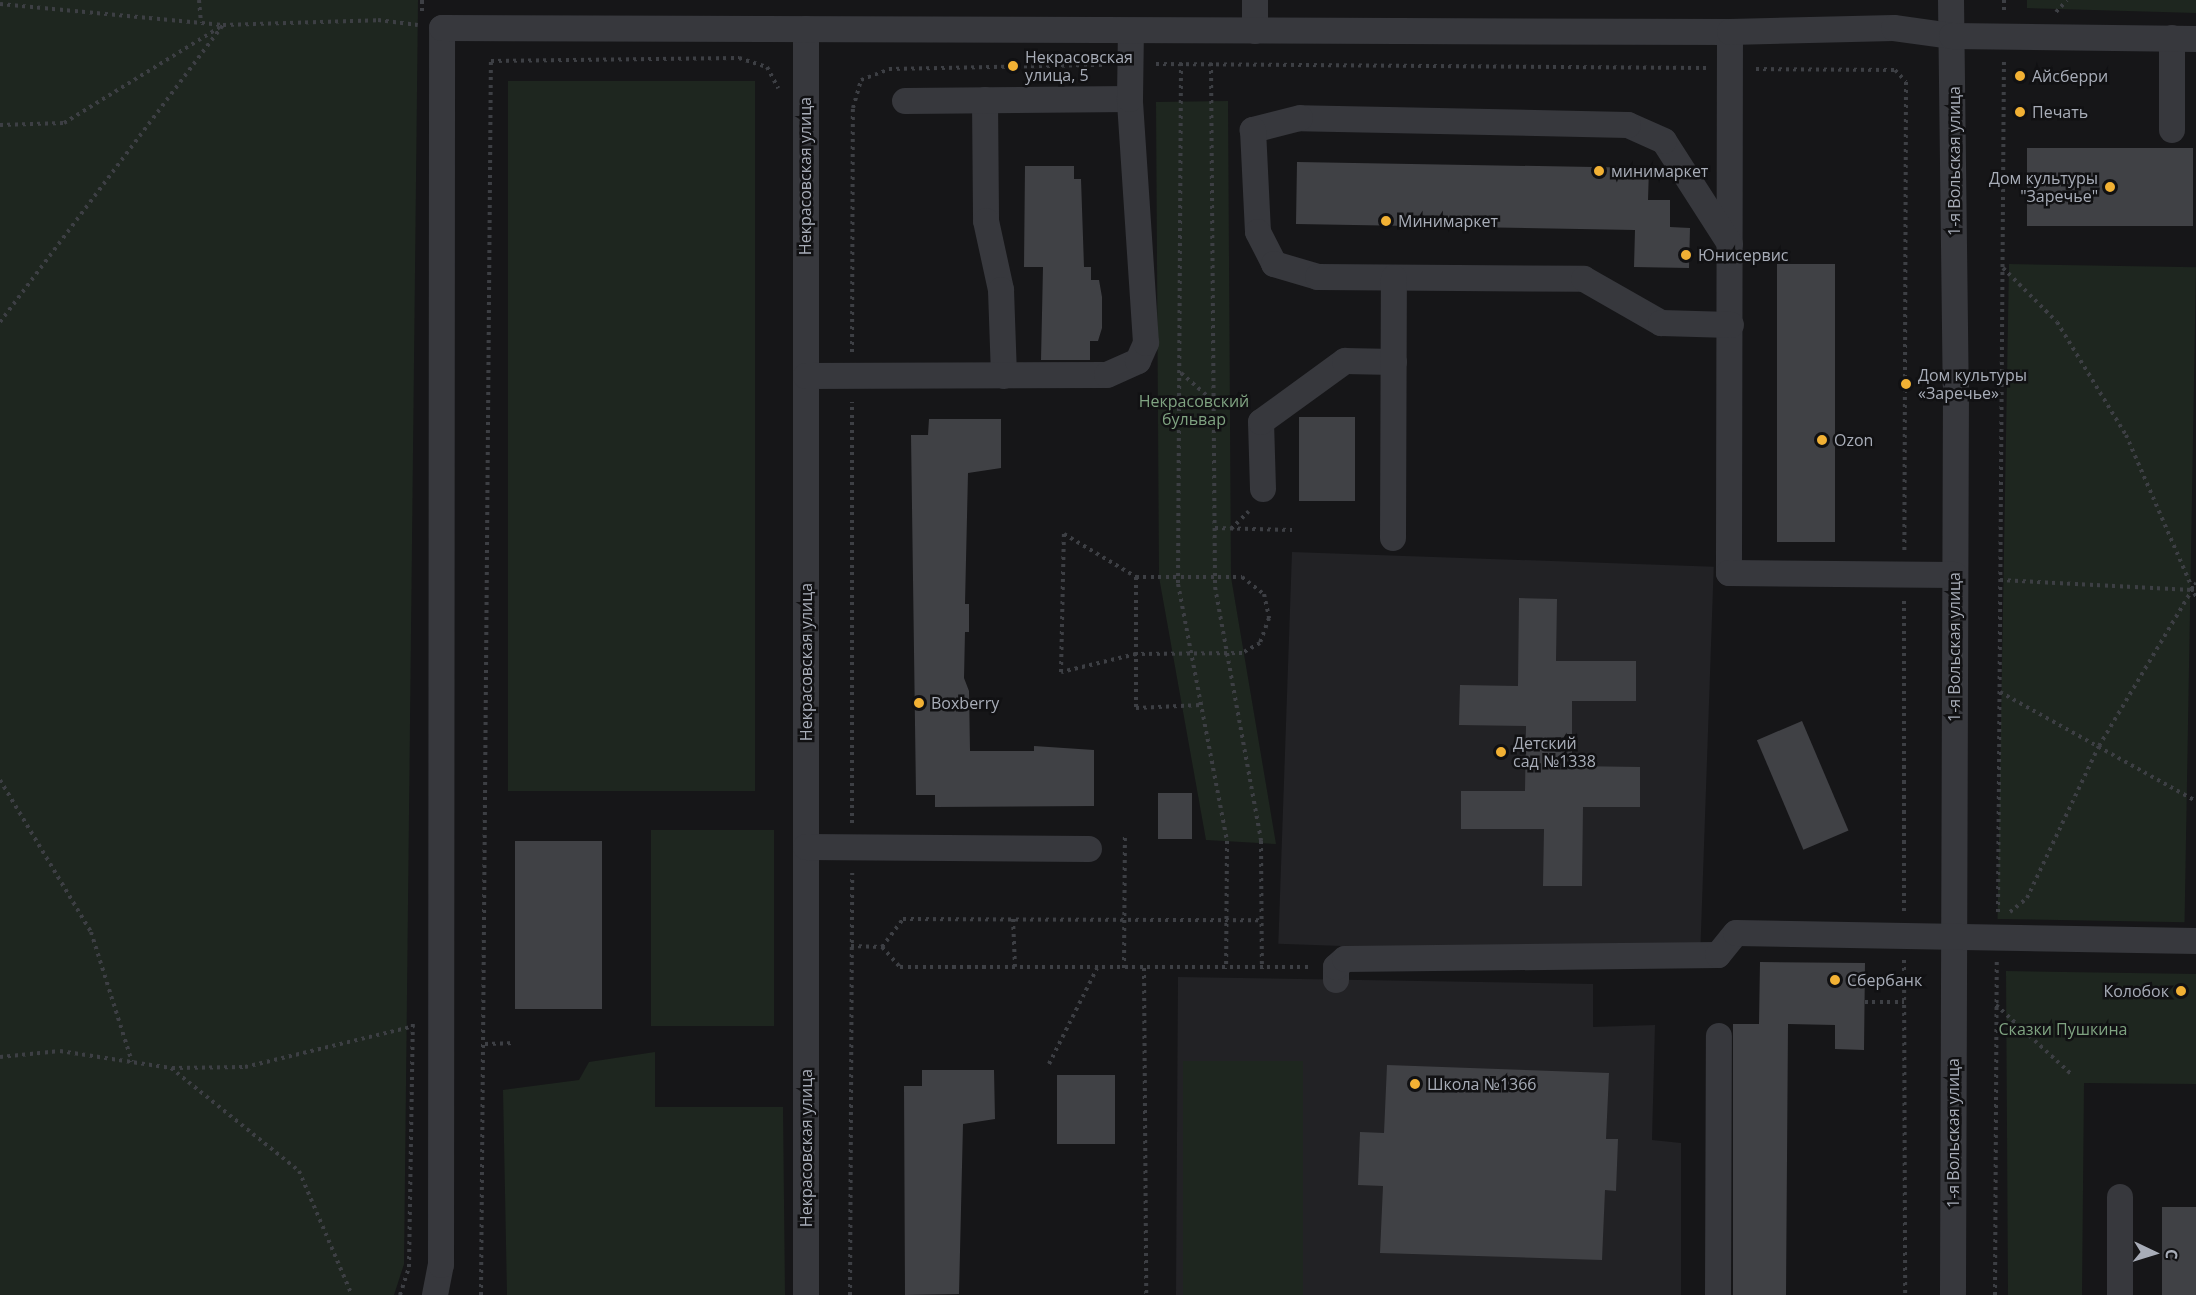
<!DOCTYPE html>
<html>
<head>
<meta charset="utf-8">
<style>
	body { margin:0 }
	#map { position:relative; width:2196px; height:1295px; overflow:hidden; background:#161618; font-family:"Open Sans",sans-serif }
	div>[style] { position:absolute }
	.built>* { inset:0; background:#222225; transform-origin:0 0 }
	.green>* { inset:0; background:#1e261f; transform-origin:0 0 }
	.building>* { inset:0; background:#404145; transform-origin:0 0 }
	.path>* { height:4px; margin-top:-2px; transform-origin:0; background:repeating-linear-gradient(90deg,#3d3f44 0 3px,transparent 0 7.5px) }
	.minor>* { height:26px; margin:-13px; padding:0 13px; transform-origin:13px; border-radius:13px; background:#37383d }
	.dots>* { width:16px; height:16px; translate:-50% -50%; box-sizing:border-box; border:3px solid #111113; border-radius:50% }
	span { translate:-50% -50%; white-space:nowrap; text-align:center; line-height:1.15; -webkit-text-stroke:5px #111113; paint-order:stroke }
	.poi-label { font-size:16px; color:#a8adb8 }
	.left { translate:0 -50%; text-align:left }
	.right { translate:-100% -50%; text-align:right }
	.street-label { font-size:16px; color:#a8adb8 }
	.park-label { font-size:16px; color:#7fa381 }
	.north { position:absolute; left:2124px; top:1223px; width:60px; height:60px; -webkit-text-stroke:4px #111113; paint-order:stroke; rotate:94deg; font-size:16px; font-weight:700; line-height:24px; text-align:center; color:#a8adb8 }
	.north::after { content:''; display:block; margin:auto; width:21px; height:27px; background:#a8adb8; clip-path:polygon(50% 0,100% 100%,50% 72%,0 100%) }
</style>
</head>
<body>
<div id="map">
	<div class="built">
		<i style="left:1292px;top:552px;width:422px;height:392px;rotate:2deg"></i>
		<i style="clip-path:polygon(1178px 977px,1593px 984px,1593px 1027px,1655px 1025px,1652px 1140px,1681px 1143px,1681px 1295px,1176px 1295px)"></i>
	</div>
	<div class="green">
		<i style="clip-path:polygon(0 0,418px 0,404px 1264px,394px 1295px,0 1295px)"></i>
		<i style="clip-path:polygon(2027px 0,2196px 0,2196px 13px,2027px 8px)"></i>
		<i style="left:508px;top:81px;width:247px;height:710px"></i>
		<i style="clip-path:polygon(1228px 101px,1231px 577px,1276px 844px,1206px 840px,1159px 577px,1156px 102px)"></i>
		<i style="left:2009px;top:264px;width:187px;height:655px;rotate:1deg"></i>
		<i style="left:651px;top:830px;width:123px;height:196px"></i>
		<i style="clip-path:polygon(2006px 971px,2196px 974px,2196px 1084px,2084px 1083px,2082px 1295px,2008px 1295px)"></i>
		<i style="clip-path:polygon(655px 1052px,655px 1107px,783px 1107px,785px 1295px,507px 1295px,503px 1090px,579px 1080px,589px 1062px)"></i>
		<i style="left:1183px;top:1061px;width:120px;height:234px"></i>
	</div>
	<div class="building">
		<i style="left:2193px;top:148px;width:78px;height:166px;rotate:90deg"></i>
		<i style="clip-path:polygon(1297px 162px,1649px 168px,1648px 200px,1670px 200px,1670px 227px,1690px 228px,1689px 268px,1634px 267px,1635px 230px,1296px 224px)"></i>
		<i style="clip-path:polygon(1025px 166px,1074px 166px,1074px 179px,1081px 179px,1084px 267px,1091px 267px,1091px 280px,1099px 280px,1102px 297px,1102px 328px,1098px 341px,1090px 341px,1090px 360px,1041px 360px,1043px 267px,1024px 267px)"></i>
		<i style="left:1777px;top:264px;width:58px;height:278px"></i>
		<i style="left:1299px;top:417px;width:56px;height:84px"></i>
		<i style="clip-path:polygon(929px 419px,1001px 419px,1001px 468px,968px 473px,965px 604px,969px 604px,969px 632px,965px 632px,964px 678px,969px 691px,970px 751px,1034px 751px,1034px 746px,1094px 750px,1094px 806px,935px 807px,935px 795px,916px 795px,911px 435px,928px 435px)"></i>
		<i style="clip-path:polygon(1519px 598px,1557px 599px,1556px 661px,1636px 661px,1636px 701px,1572px 701px,1572px 766px,1640px 767px,1640px 807px,1583px 807px,1582px 886px,1543px 886px,1544px 829px,1461px 829px,1461px 791px,1525px 791px,1526px 726px,1459px 725px,1460px 685px,1518px 686px)"></i>
		<i style="left:1802px;top:721px;width:119px;height:49px;rotate:67deg"></i>
		<i style="left:1158px;top:793px;width:34px;height:46px"></i>
		<i style="left:515px;top:841px;width:87px;height:168px"></i>
		<i style="clip-path:polygon(1760px 962px,1865px 963px,1864px 1050px,1835px 1049px,1835px 1025px,1788px 1024px,1786px 1295px,1733px 1295px,1733px 1024px,1759px 1024px)"></i>
		<i style="clip-path:polygon(1387px 1065px,1609px 1073px,1606px 1139px,1618px 1139px,1616px 1191px,1605px 1190px,1602px 1260px,1380px 1253px,1383px 1186px,1358px 1185px,1360px 1132px,1384px 1133px)"></i>
		<i style="clip-path:polygon(922px 1070px,994px 1070px,995px 1119px,963px 1124px,959px 1294px,905px 1295px,904px 1086px,922px 1086px)"></i>
		<i style="left:1115px;top:1075px;width:69px;height:58px;rotate:90deg"></i>
		<i style="left:2162px;top:1207px;width:34px;height:88px"></i>
	</div>
	<div class="path">
		<i style="left:199px;top:0;width:23px;rotate:85deg"></i>
		<i style="left:2004px;top:0;width:13px;rotate:90deg"></i>
		<i style="left:0;top:4px;width:224px;rotate:5.4deg"></i>
		<i style="left:223px;top:25px;width:155px;rotate:-1.8deg"></i>
		<i style="left:378px;top:20px;width:40px;rotate:7.1deg"></i>
		<i style="left:422px;top:11px;width:11px;rotate:-90deg"></i>
		<i style="left:2056px;top:12px;width:16px;rotate:-47deg"></i>
		<i style="left:491px;top:61px;width:248px;rotate:-0.7deg"></i>
		<i style="left:739px;top:58px;width:29px;rotate:18deg"></i>
		<i style="left:767px;top:67px;width:24px;rotate:62deg"></i>
		<i style="left:1181px;top:63px;width:521px;rotate:90.33deg"></i>
		<i style="left:1178px;top:584px;width:262px;rotate:79.2deg"></i>
		<i style="left:1227px;top:841px;width:128px;rotate:90.4deg"></i>
		<i style="left:1211px;top:63px;width:524px;rotate:89.56deg"></i>
		<i style="left:1215px;top:587px;width:258px;rotate:79.7deg"></i>
		<i style="left:1261px;top:841px;width:128px;rotate:89.6deg"></i>
		<i style="left:1156px;top:64px;width:550px;rotate:0.42deg"></i>
		<i style="left:1756px;top:69px;width:139px;rotate:0.4deg"></i>
		<i style="left:1895px;top:70px;width:16px;rotate:47deg"></i>
		<i style="left:1906px;top:82px;width:469px;rotate:90.2deg"></i>
		<i style="left:0;top:125px;width:64px;rotate:-1.8deg"></i>
		<i style="left:64px;top:123px;width:183px;rotate:-31.6deg"></i>
		<i style="left:2003px;top:268px;width:76px;rotate:45deg"></i>
		<i style="left:2057px;top:322px;width:132px;rotate:58.6deg"></i>
		<i style="left:2126px;top:435px;width:176px;rotate:66.6deg"></i>
		<i style="left:0;top:322px;width:371px;rotate:-53.1deg"></i>
		<i style="left:852px;top:352px;width:244px;rotate:-89.8deg"></i>
		<i style="left:853px;top:108px;width:29px;rotate:-74deg"></i>
		<i style="left:861px;top:80px;width:30px;rotate:-21deg"></i>
		<i style="left:889px;top:69px;width:217px;rotate:-1.1deg"></i>
		<i style="left:1181px;top:373px;width:43px;rotate:41.2deg"></i>
		<i style="left:1215px;top:528px;width:77px;rotate:1.5deg"></i>
		<i style="left:1231px;top:529px;width:25px;rotate:-45deg"></i>
		<i style="left:1064px;top:534px;width:84px;rotate:30.8deg"></i>
		<i style="left:1136px;top:577px;width:106px"></i>
		<i style="left:1242px;top:577px;width:28px;rotate:38deg"></i>
		<i style="left:1264px;top:594px;width:25px;rotate:78deg"></i>
		<i style="left:1269px;top:618px;width:27px;rotate:110deg"></i>
		<i style="left:1260px;top:643px;width:21px;rotate:151deg"></i>
		<i style="left:1242px;top:653px;width:106px;rotate:179.5deg"></i>
		<i style="left:1136px;top:654px;width:77px;rotate:166.5deg"></i>
		<i style="left:1061px;top:672px;width:138px;rotate:-88.8deg"></i>
		<i style="left:1136px;top:577px;width:131px;rotate:90deg"></i>
		<i style="left:1136px;top:708px;width:65px;rotate:-2.6deg"></i>
		<i style="left:2000px;top:580px;width:192px;rotate:3deg"></i>
		<i style="left:2000px;top:692px;width:224px;rotate:29.1deg"></i>
		<i style="left:0;top:780px;width:177px;rotate:59.1deg"></i>
		<i style="left:91px;top:932px;width:136px;rotate:72.5deg"></i>
		<i style="left:852px;top:823px;width:421px;rotate:-90deg"></i>
		<i style="left:1904px;top:911px;width:311px;rotate:-90deg"></i>
		<i style="left:1998px;top:912px;width:851px;rotate:-89.6deg"></i>
		<i style="left:2010px;top:912px;width:22px;rotate:-39deg"></i>
		<i style="left:2027px;top:898px;width:168px;rotate:-64.7deg"></i>
		<i style="left:2099px;top:746px;width:190px;rotate:-59.2deg"></i>
		<i style="left:1013px;top:919px;width:48px;rotate:87.6deg"></i>
		<i style="left:851px;top:946px;width:31px;rotate:2deg"></i>
		<i style="left:882px;top:947px;width:27px;rotate:48deg"></i>
		<i style="left:900px;top:967px;width:410px"></i>
		<i style="left:882px;top:947px;width:35px;rotate:-53deg"></i>
		<i style="left:903px;top:919px;width:356px;rotate:0.2deg"></i>
		<i style="left:1904px;top:960px;width:335px;rotate:89.8deg"></i>
		<i style="left:1124px;top:968px;width:133px;rotate:-89.6deg"></i>
		<i style="left:1144px;top:968px;width:327px;rotate:89.6deg"></i>
		<i style="left:1865px;top:1002px;width:39px"></i>
		<i style="left:1996px;top:1005px;width:102px;rotate:42.6deg"></i>
		<i style="left:485px;top:1044px;width:28px;rotate:-2deg"></i>
		<i style="left:0;top:1057px;width:60px;rotate:-5.7deg"></i>
		<i style="left:60px;top:1051px;width:112px;rotate:8.7deg"></i>
		<i style="left:171px;top:1068px;width:164px;rotate:38.8deg"></i>
		<i style="left:299px;top:1171px;width:135px;rotate:66.9deg"></i>
		<i style="left:1049px;top:1064px;width:107px;rotate:-63.4deg"></i>
		<i style="left:172px;top:1068px;width:73px;rotate:-0.8deg"></i>
		<i style="left:245px;top:1067px;width:174px;rotate:-13.6deg"></i>
		<i style="left:400px;top:1295px;width:29px;rotate:-72deg"></i>
		<i style="left:409px;top:1267px;width:246px;rotate:-89.1deg"></i>
		<i style="left:481px;top:1295px;width:1235px;rotate:-89.54deg"></i>
		<i style="left:850px;top:1295px;width:422px;rotate:-89.7deg"></i>
		<i style="left:1995px;top:1295px;width:334px;rotate:-89.7deg"></i>
	</div>
	<div class="minor">
		<i style="left:1255px;top:0;width:31px;rotate:90deg"></i>
		<i style="left:1951px;top:0;width:385px;rotate:89.3deg"></i>
		<i style="left:1956px;top:385px;width:910px;rotate:90.19deg"></i>
		<i style="left:806px;top:29px;width:1266px;rotate:90deg"></i>
		<i style="left:1730px;top:32px;width:541px;rotate:90.11deg"></i>
		<i style="left:1729px;top:573px;width:226px;rotate:0.5deg"></i>
		<i style="left:2172px;top:38px;width:92px;rotate:90deg"></i>
		<i style="left:985px;top:100px;width:121px;rotate:89.5deg"></i>
		<i style="left:986px;top:221px;width:71px;rotate:77.7deg"></i>
		<i style="left:1001px;top:290px;width:86px;rotate:88deg"></i>
		<i style="left:905px;top:101px;width:225px;rotate:-0.5deg"></i>
		<i style="left:1730px;top:244px;width:122px;rotate:-122.7deg"></i>
		<i style="left:1664px;top:141px;width:39px;rotate:-156deg"></i>
		<i style="left:1628px;top:125px;width:328px;rotate:-178.8deg"></i>
		<i style="left:1300px;top:118px;width:49px;rotate:165.7deg"></i>
		<i style="left:1253px;top:130px;width:102px;rotate:87.2deg"></i>
		<i style="left:1258px;top:232px;width:36px;rotate:63deg"></i>
		<i style="left:1274px;top:264px;width:46px;rotate:16.5deg"></i>
		<i style="left:1318px;top:277px;width:266px;rotate:0.4deg"></i>
		<i style="left:1584px;top:279px;width:89px;rotate:29.7deg"></i>
		<i style="left:1661px;top:323px;width:70px;rotate:1.6deg"></i>
		<i style="left:806px;top:376px;width:301px;rotate:-0.2deg"></i>
		<i style="left:1107px;top:375px;width:34px;rotate:-24deg"></i>
		<i style="left:1138px;top:361px;width:20px;rotate:-66deg"></i>
		<i style="left:1146px;top:343px;width:245px;rotate:-93.8deg"></i>
		<i style="left:1130px;top:99px;width:68px;rotate:-89.2deg"></i>
		<i style="left:1263px;top:489px;width:67px;rotate:-91.7deg"></i>
		<i style="left:1261px;top:422px;width:104px;rotate:-36deg"></i>
		<i style="left:1345px;top:361px;width:49px;rotate:1.2deg"></i>
		<i style="left:1393px;top:538px;width:260px;rotate:-89.8deg"></i>
		<i style="left:806px;top:847px;width:283px;rotate:0.4deg"></i>
		<i style="left:1336px;top:980px;width:13px;rotate:-90deg"></i>
		<i style="left:1336px;top:967px;width:12px;rotate:-42deg"></i>
		<i style="left:1345px;top:959px;width:373px;rotate:-0.6deg"></i>
		<i style="left:1718px;top:955px;width:28px;rotate:-51deg"></i>
		<i style="left:1736px;top:933px;width:460px;rotate:1deg"></i>
		<i style="left:2120px;top:1197px;width:98px;rotate:90deg"></i>
		<i style="left:435px;top:1295px;width:31px;rotate:-79deg"></i>
		<i style="left:441px;top:1265px;width:1237px;rotate:-89.95deg"></i>
		<i style="left:442px;top:28px;width:1288px;rotate:0.18deg"></i>
		<i style="left:1730px;top:32px;width:164px;rotate:-1.4deg"></i>
		<i style="left:1894px;top:28px;width:59px;rotate:7.9deg"></i>
		<i style="left:1952px;top:36px;width:244px;rotate:0.7deg"></i>
		<i style="left:1718px;top:1295px;width:259px;rotate:-89.8deg"></i>
	</div>
	<div class="dots">
		<i style="left:1013px;top:66px;background:#f2b134"></i>
		<i style="left:2020px;top:76px;background:#f2b134"></i>
		<i style="left:2020px;top:112px;background:#f2b134"></i>
		<i style="left:1599px;top:171px;background:#f2b134"></i>
		<i style="left:2110px;top:187px;background:#f2b134"></i>
		<i style="left:1386px;top:221px;background:#f2b134"></i>
		<i style="left:1686px;top:255px;background:#f2b134"></i>
		<i style="left:1906px;top:384px;background:#f2b134"></i>
		<i style="left:1822px;top:440px;background:#f2b134"></i>
		<i style="left:919px;top:703px;background:#f2b134"></i>
		<i style="left:1501px;top:752px;background:#f2b134"></i>
		<i style="left:1835px;top:980px;background:#f2b134"></i>
		<i style="left:2181px;top:991px;background:#f2b134"></i>
		<i style="left:1415px;top:1084px;background:#f2b134"></i>
	</div>
	<div class="poi-label">
		<span class="left" style="left:1025px;top:66px">Некрасовская<br>улица, 5</span>
		<span class="left" style="left:2032px;top:76px">Айсберри</span>
		<span class="left" style="left:2032px;top:112px">Печать</span>
		<span class="left" style="left:1611px;top:171px">минимаркет</span>
		<span class="right" style="left:2098px;top:187px">Дом культуры<br>"Заречье"</span>
		<span class="left" style="left:1398px;top:221px">Минимаркет</span>
		<span class="left" style="left:1698px;top:255px">Юнисервис</span>
		<span class="left" style="left:1918px;top:384px">Дом культуры<br>«Заречье»</span>
		<span class="left" style="left:1834px;top:440px">Ozon</span>
		<span class="left" style="left:931px;top:703px">Boxberry</span>
		<span class="left" style="left:1513px;top:752px">Детский<br>сад №1338</span>
		<span class="left" style="left:1847px;top:980px">Сбербанк</span>
		<span class="right" style="left:2169px;top:991px">Колобок</span>
		<span class="left" style="left:1427px;top:1084px">Школа №1366</span>
	</div>
	<div class="street-label">
		<span style="left:1954px;top:161px;rotate:-90deg">1-я Вольская улица</span>
		<span style="left:805px;top:176px;rotate:-90deg">Некрасовская улица</span>
		<span style="left:1954px;top:647px;rotate:-90deg">1-я Вольская улица</span>
		<span style="left:806px;top:662px;rotate:-90deg">Некрасовская улица</span>
		<span style="left:1953px;top:1133px;rotate:-90deg">1-я Вольская улица</span>
		<span style="left:806px;top:1148px;rotate:-90deg">Некрасовская улица</span>
	</div>
	<div class="park-label">
		<span style="left:1194px;top:410px">Некрасовский<br>бульвар</span>
		<span style="left:2063px;top:1029px">Сказки Пушкина</span>
	</div>
	<div class="north">С</div>
</div>
</body>
</html>
